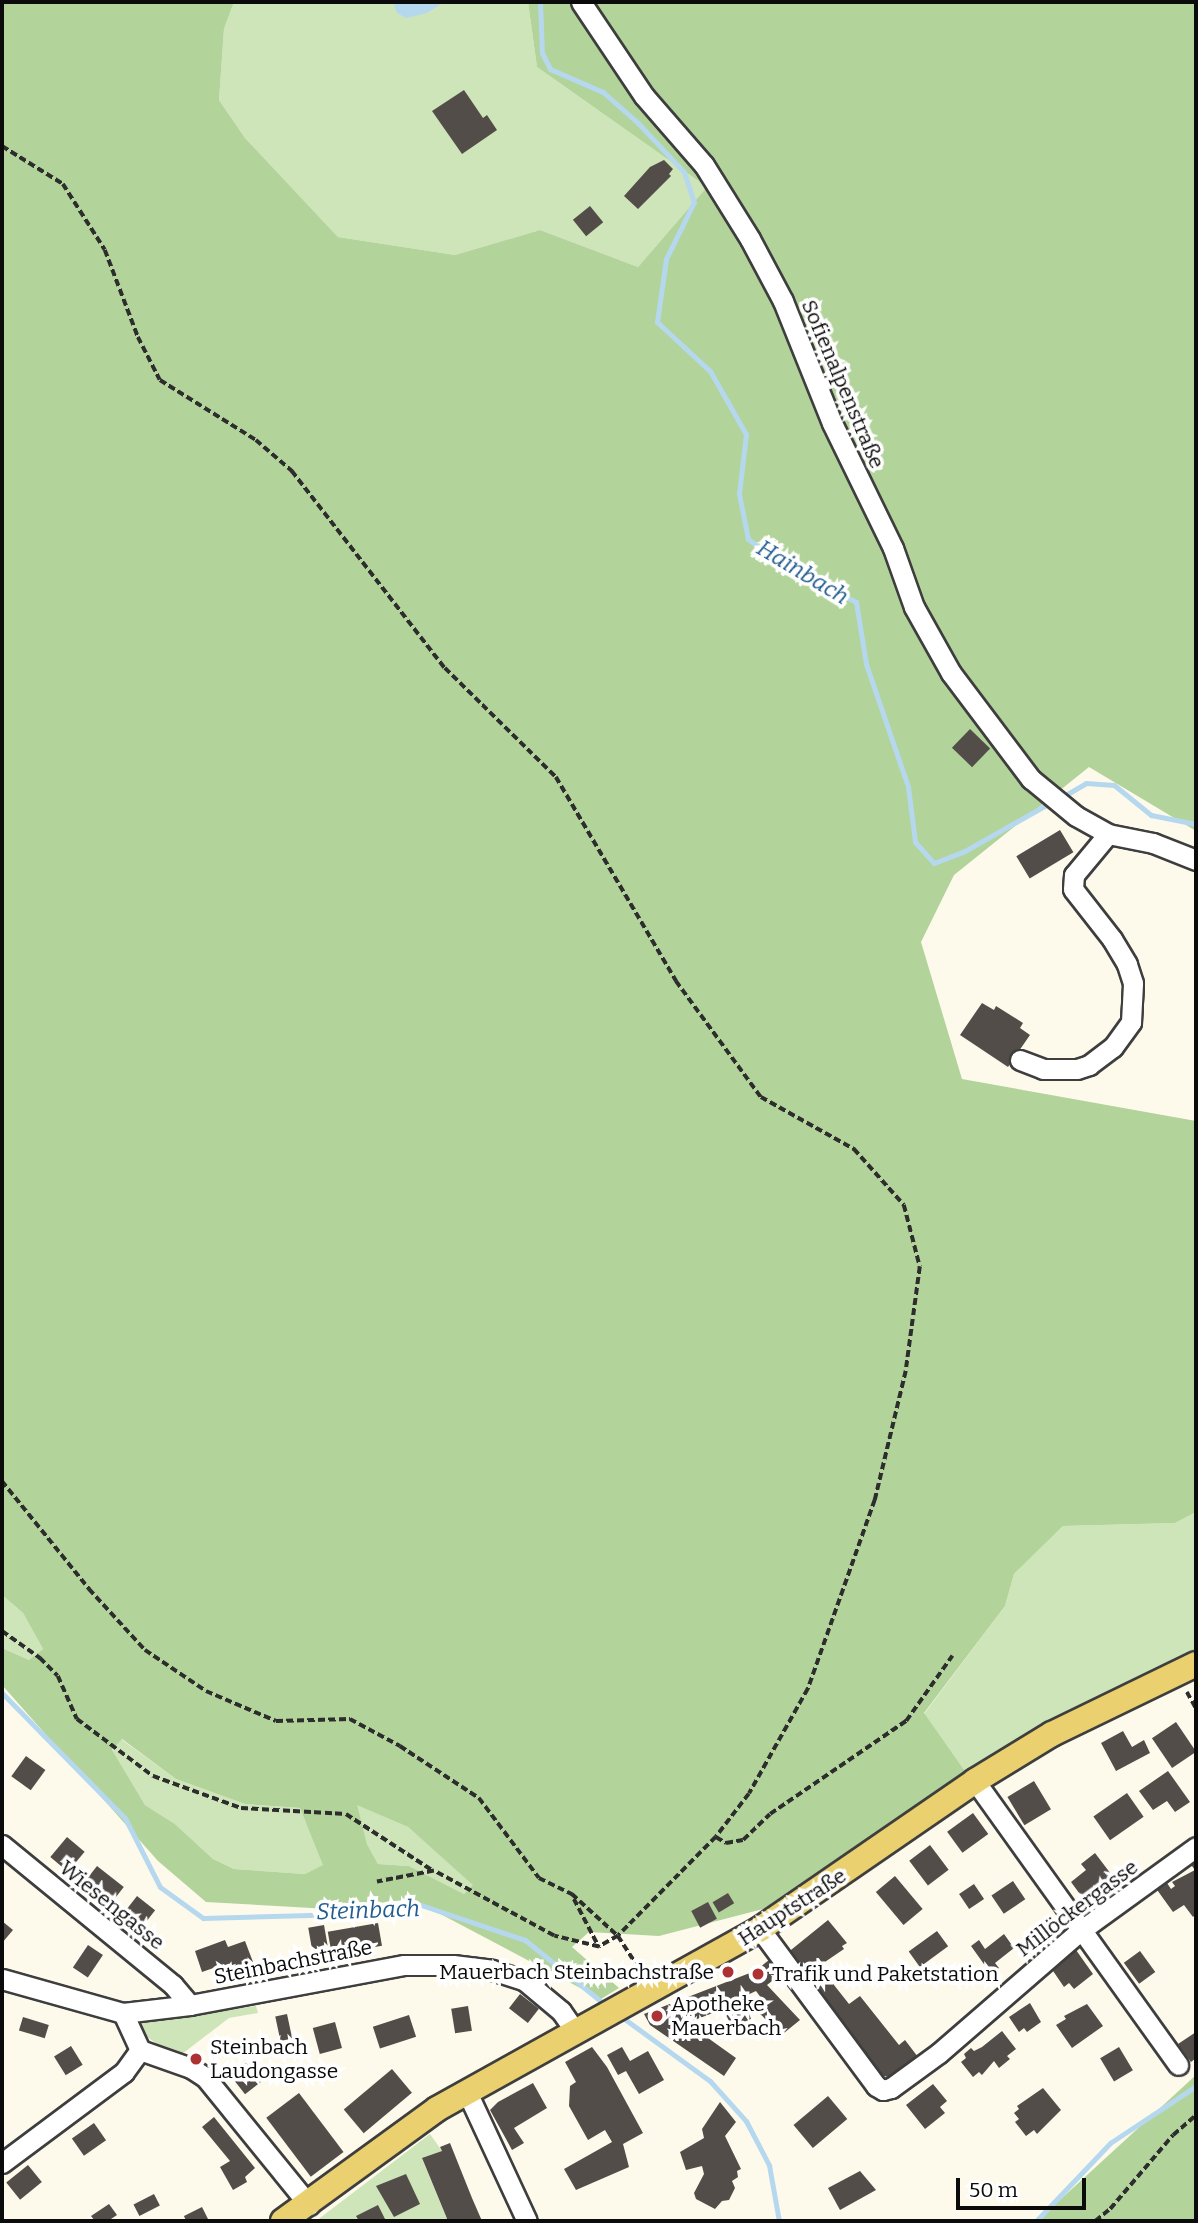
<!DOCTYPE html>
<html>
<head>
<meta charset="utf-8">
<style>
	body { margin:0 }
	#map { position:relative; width:1198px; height:2223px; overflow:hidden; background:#fdfaec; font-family:Bitter,serif }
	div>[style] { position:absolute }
	.green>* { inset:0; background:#cee4b9 }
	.forest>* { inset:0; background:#b2d39a }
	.water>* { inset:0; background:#b6d8ef }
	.stream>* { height:5px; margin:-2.5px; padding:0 2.5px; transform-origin:2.5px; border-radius:2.5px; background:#b6d8ef }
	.building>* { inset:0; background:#534d49; transform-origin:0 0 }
	.path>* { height:3.5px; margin-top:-1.75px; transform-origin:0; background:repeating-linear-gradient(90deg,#2d2d2d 0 7px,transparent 0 10.5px) }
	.roads { filter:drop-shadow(2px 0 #3e3e3e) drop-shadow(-2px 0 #3e3e3e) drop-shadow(0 2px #3e3e3e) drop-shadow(0 -2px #3e3e3e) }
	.minor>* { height:19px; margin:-9.5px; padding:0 9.5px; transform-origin:9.5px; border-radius:9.5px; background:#fff }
	.major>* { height:24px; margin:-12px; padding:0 12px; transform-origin:12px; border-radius:12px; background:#ead06f }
	.dots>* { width:19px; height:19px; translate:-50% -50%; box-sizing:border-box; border:4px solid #fff; border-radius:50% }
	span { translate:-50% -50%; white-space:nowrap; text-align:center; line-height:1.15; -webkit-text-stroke:7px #fff; paint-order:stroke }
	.street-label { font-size:21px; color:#0b0b0b }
	.poi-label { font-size:21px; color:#0b0b0b }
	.right { translate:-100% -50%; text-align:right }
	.left { translate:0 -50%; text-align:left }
	.water-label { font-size:23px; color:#225c90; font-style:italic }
	.frame { position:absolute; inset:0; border:4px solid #0b0b0b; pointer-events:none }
	.scale { position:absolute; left:956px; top:2178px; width:130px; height:32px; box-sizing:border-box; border:4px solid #0b0b0b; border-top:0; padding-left:9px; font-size:21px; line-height:24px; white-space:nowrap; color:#0b0b0b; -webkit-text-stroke:5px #fff; paint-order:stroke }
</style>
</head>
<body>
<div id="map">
	<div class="green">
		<i style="clip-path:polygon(234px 2px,528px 2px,537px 67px,707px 187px,638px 267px,540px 230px,455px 255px,338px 237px,245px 138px,219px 100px,224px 29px)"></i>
		<i style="clip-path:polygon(1196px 1512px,1196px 1652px,1102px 1699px,1078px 1706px,967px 1774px,924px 1714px,1005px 1606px,1014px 1574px,1063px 1526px,1175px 1523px)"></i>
		<i style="clip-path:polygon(2px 1595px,23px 1613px,43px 1649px,29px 1660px,2px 1648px)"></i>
		<i style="clip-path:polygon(121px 1739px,176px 1779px,245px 1804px,300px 1808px,324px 1865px,305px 1874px,234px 1869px,213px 1859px,175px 1824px,145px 1805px,112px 1751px)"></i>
		<i style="clip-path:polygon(356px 1804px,408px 1827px,474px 1885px,464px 1894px,409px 1866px,378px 1864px,367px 1844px)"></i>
		<i style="clip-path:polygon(256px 2006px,258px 2013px,229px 2018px,182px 2054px,168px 2052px,139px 2031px,140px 2022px)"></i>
		<i style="clip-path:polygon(430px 2134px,442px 2151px,422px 2159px,448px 2221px,316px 2221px)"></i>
	</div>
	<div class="forest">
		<i style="clip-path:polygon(evenodd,2px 2px,234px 2px,224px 29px,219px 100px,245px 138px,338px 237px,455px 255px,540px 230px,638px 267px,707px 187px,537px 67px,528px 2px,1196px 2px,1196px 831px,1089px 767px,954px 875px,921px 942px,962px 1079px,1196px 1121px,1196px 1512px,1175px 1523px,1063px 1526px,1014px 1574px,1005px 1606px,924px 1713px,967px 1774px,767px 1908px,659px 1936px,589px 1932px,572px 1947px,619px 1988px,601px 1999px,412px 1899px,329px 1909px,206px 1902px,158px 1861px,2px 1685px,2px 1648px,29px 1660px,43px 1649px,23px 1613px,2px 1595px,2px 2px,122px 1739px,176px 1779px,245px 1804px,300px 1808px,323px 1865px,305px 1874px,234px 1869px,213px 1859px,175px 1824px,145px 1805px,112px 1750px,122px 1739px,2px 2px,357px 1805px,408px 1827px,473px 1885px,464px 1894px,409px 1866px,378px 1864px,367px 1844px,357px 1805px)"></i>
		<i style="clip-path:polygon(1196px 2075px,1196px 2221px,1037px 2221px)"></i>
	</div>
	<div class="water">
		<i style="clip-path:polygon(393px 2px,444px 2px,427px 13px,406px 18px,397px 13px)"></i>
	</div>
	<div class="stream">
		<i style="left:540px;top:2px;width:51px;rotate:87.8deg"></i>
		<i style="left:542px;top:53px;width:18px;rotate:63deg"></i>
		<i style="left:550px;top:69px;width:58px;rotate:23.5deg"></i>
		<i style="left:603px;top:92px;width:47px;rotate:41.5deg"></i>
		<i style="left:638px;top:123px;width:67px;rotate:46.8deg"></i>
		<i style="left:684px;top:172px;width:32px;rotate:72deg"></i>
		<i style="left:694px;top:202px;width:64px;rotate:116.2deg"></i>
		<i style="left:666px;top:259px;width:64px;rotate:98.1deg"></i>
		<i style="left:657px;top:322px;width:72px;rotate:42.8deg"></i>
		<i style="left:710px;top:371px;width:73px;rotate:60.3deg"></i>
		<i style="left:746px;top:434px;width:60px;rotate:96.7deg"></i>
		<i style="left:739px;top:494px;width:46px;rotate:78.7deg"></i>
		<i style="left:748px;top:539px;width:32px;rotate:36deg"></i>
		<i style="left:774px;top:558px;width:93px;rotate:28.2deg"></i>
		<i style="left:856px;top:602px;width:63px;rotate:80.8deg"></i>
		<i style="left:866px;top:664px;width:130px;rotate:71.1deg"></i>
		<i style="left:908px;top:787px;width:55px;rotate:82.7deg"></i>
		<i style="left:915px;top:842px;width:28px;rotate:48deg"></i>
		<i style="left:934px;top:863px;width:31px;rotate:-21deg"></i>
		<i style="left:963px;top:852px;width:103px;rotate:-29.5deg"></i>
		<i style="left:1062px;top:797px;width:28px;rotate:-30deg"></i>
		<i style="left:1086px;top:783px;width:28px;rotate:4deg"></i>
		<i style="left:1114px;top:785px;width:48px;rotate:39deg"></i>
		<i style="left:1151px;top:815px;width:46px;rotate:11.3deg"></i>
		<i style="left:2px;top:1693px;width:175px;rotate:45.5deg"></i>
		<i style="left:125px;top:1818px;width:77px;rotate:63.1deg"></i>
		<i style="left:160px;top:1887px;width:53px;rotate:35.8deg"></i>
		<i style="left:203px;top:1918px;width:107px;rotate:-1.6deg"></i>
		<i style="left:310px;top:1915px;width:111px;rotate:-5.1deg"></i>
		<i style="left:421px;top:1905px;width:110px;rotate:18.6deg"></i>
		<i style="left:525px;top:1940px;width:107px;rotate:38.9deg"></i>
		<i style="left:619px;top:2015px;width:112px;rotate:36deg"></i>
		<i style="left:710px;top:2081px;width:54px;rotate:48deg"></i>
		<i style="left:746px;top:2121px;width:50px;rotate:62.4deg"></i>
		<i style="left:769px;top:2165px;width:57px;rotate:79.9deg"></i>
		<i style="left:1036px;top:2221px;width:108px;rotate:-46.5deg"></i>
		<i style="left:1110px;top:2143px;width:103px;rotate:-33.5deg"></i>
	</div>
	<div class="building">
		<i style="clip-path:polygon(464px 90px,483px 118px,487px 115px,497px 130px,462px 154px,432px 111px)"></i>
		<i style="clip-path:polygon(664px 160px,673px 169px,669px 174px,671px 176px,638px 209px,624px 196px,650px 167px)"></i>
		<i style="left:590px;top:206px;width:21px;height:22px;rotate:51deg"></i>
		<i style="left:970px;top:729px;width:28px;height:26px;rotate:44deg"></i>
		<i style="left:1060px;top:830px;width:26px;height:51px;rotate:59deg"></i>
		<i style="clip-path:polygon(982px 1003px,994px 1010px,996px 1006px,1023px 1023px,1020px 1028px,1030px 1035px,1008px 1067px,960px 1035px)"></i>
		<i style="left:1176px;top:1722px;width:36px;height:29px;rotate:56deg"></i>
		<i style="clip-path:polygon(1123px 1731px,1132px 1747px,1144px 1740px,1150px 1753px,1116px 1771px,1101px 1743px)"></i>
		<i style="left:26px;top:1756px;width:24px;height:25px;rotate:36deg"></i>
		<i style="clip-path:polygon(1168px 1771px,1190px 1802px,1175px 1812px,1167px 1801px,1153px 1810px,1139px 1791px)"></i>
		<i style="left:1034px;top:1781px;width:33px;height:31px;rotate:59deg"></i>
		<i style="left:1127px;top:1793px;width:29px;height:41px;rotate:55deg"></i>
		<i style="left:973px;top:1813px;width:26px;height:32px;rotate:54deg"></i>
		<i style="left:67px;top:1837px;width:23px;height:26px;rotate:40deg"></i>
		<i style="left:930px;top:1845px;width:31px;height:26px;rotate:53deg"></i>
		<i style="clip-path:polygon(1095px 1853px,1114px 1878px,1085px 1901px,1071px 1882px,1086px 1870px,1081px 1864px)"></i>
		<i style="clip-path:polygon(1196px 1857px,1196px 1914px,1193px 1917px,1184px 1905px,1173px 1912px,1155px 1887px,1165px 1880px,1171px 1889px,1175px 1886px,1172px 1882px,1195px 1870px,1189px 1862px)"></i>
		<i style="left:97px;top:1866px;width:34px;height:26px;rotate:38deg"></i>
		<i style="left:895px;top:1876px;width:43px;height:25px;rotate:50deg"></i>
		<i style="left:1013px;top:1881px;width:22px;height:26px;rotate:56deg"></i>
		<i style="left:974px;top:1884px;width:18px;height:18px;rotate:56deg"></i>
		<i style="left:728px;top:1893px;width:12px;height:18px;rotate:59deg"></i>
		<i style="left:137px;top:1896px;width:23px;height:32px;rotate:38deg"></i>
		<i style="left:708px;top:1902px;width:19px;height:19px;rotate:62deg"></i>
		<i style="clip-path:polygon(828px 1920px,847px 1943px,842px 1946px,844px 1949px,819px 1966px,849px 2004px,860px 1996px,899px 2045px,905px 2040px,918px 2057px,891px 2078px,881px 2075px,786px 1954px)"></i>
		<i style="clip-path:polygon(2px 1921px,13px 1930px,2px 1943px)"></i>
		<i style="left:378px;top:1923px;width:23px;height:51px;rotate:80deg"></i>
		<i style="left:324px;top:1925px;width:22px;height:16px;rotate:80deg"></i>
		<i style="left:937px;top:1931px;width:19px;height:35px;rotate:54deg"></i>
		<i style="clip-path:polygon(1004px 1934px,1014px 1948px,995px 1963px,999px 1968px,991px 1974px,971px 1946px,979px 1940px,985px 1949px)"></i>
		<i style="clip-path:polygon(225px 1940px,228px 1947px,245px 1941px,253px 1962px,225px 1972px,222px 1965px,202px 1972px,195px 1951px)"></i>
		<i style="left:88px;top:1945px;width:18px;height:27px;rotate:34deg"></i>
		<i style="clip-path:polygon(1076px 1950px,1093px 1974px,1074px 1989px,1069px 1983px,1064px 1987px,1051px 1968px)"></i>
		<i style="left:1140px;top:1951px;width:26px;height:20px;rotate:54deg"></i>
		<i style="clip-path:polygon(769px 1960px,781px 1974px,767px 1985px,800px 2020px,779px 2037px,760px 2014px,768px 2007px,756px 1991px,743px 1997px,751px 2019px,732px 2027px,723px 2009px,687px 2023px,736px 2058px,724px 2076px,650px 2025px,644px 2014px,755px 1971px)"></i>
		<i style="left:520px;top:1994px;width:24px;height:18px;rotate:38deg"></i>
		<i style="clip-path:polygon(1030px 2003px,1041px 2022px,1027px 2032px,1024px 2028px,1019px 2032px,1009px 2017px)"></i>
		<i style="clip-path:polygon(1087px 2004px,1103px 2026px,1072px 2048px,1056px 2025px,1066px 2019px,1064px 2016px)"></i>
		<i style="left:468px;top:2006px;width:25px;height:17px;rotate:81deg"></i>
		<i style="left:287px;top:2014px;width:25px;height:12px;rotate:78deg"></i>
		<i style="left:409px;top:2015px;width:23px;height:38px;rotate:72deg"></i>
		<i style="left:23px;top:2017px;width:27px;height:14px;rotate:17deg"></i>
		<i style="left:335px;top:2022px;width:27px;height:23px;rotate:75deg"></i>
		<i style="clip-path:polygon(1002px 2031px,1016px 2049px,1007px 2056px,1010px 2059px,999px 2068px,994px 2061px,982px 2075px,979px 2072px,973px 2077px,961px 2062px,966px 2058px,964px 2054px,971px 2048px,974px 2051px,982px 2047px)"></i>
		<i style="clip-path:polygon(1196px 2032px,1196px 2058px,1191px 2062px,1178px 2044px)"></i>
		<i style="left:71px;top:2046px;width:22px;height:20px;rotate:58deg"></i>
		<i style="clip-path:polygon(592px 2047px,607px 2067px,643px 2133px,623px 2144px,629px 2167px,576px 2190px,564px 2169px,612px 2142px,605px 2130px,588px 2140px,569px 2106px,570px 2086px,576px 2082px,565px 2062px)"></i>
		<i style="clip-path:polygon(622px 2047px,630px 2061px,648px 2051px,664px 2080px,639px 2094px,626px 2071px,618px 2075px,607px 2055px)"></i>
		<i style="left:1119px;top:2047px;width:27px;height:22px;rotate:59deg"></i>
		<i style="left:246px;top:2063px;width:24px;height:20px;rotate:52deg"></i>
		<i style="left:392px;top:2069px;width:31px;height:63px;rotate:50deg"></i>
		<i style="clip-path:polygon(533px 2083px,547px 2108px,514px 2128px,524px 2143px,512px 2150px,490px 2110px,498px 2102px)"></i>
		<i style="clip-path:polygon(933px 2084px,947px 2101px,940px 2107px,945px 2113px,925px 2129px,906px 2105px)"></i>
		<i style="clip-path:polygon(1043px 2088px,1061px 2110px,1037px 2134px,1034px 2130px,1026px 2136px,1015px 2122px,1019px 2119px,1014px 2113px,1019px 2109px,1017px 2106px)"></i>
		<i style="left:299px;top:2093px;width:74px;height:41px;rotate:53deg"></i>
		<i style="left:828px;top:2096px;width:30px;height:45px;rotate:50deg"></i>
		<i style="clip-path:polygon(720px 2102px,736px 2122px,725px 2136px,741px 2169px,737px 2171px,738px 2177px,732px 2181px,735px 2188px,729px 2200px,722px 2201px,715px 2209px,696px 2199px,694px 2193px,704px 2174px,702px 2166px,686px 2170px,680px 2152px,704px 2138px,702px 2129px)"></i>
		<i style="clip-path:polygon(214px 2117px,255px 2168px,245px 2177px,247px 2182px,233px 2190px,220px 2167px,230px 2161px,202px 2127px)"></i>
		<i style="left:94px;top:2123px;width:21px;height:27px;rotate:55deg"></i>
		<i style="clip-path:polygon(450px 2143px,472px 2198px,482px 2221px,448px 2221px,422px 2158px,442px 2151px,440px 2147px)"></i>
		<i style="left:28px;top:2165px;width:22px;height:28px;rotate:51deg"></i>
		<i style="clip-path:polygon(860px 2171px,876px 2190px,840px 2210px,828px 2188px)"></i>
		<i style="clip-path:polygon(406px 2174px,420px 2204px,394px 2217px,376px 2186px)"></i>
		<i style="left:154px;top:2194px;width:13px;height:23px;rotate:63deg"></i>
		<i style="clip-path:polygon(109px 2204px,117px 2215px,108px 2221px,95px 2221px,91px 2216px)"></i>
		<i style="clip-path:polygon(378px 2205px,386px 2221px,359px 2221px,356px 2216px)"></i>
		<i style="clip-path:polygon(202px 2207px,209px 2221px,186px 2221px,184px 2216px)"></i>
	</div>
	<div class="path">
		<i style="left:2px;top:146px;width:72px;rotate:31.9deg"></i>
		<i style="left:63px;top:184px;width:78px;rotate:57.5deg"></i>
		<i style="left:105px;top:250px;width:93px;rotate:69.2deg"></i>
		<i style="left:138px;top:337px;width:48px;rotate:62.9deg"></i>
		<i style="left:160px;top:380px;width:113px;rotate:32deg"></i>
		<i style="left:256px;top:440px;width:48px;rotate:40.7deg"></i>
		<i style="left:292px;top:471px;width:249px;rotate:52.2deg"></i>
		<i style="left:445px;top:668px;width:156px;rotate:44.5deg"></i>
		<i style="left:556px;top:777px;width:237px;rotate:59.5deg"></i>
		<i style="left:676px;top:981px;width:144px;rotate:53.8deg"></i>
		<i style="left:761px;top:1097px;width:107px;rotate:29.2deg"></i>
		<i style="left:854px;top:1149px;width:75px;rotate:48.2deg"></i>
		<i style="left:904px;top:1205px;width:64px;rotate:75.5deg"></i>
		<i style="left:920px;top:1267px;width:105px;rotate:97.7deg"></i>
		<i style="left:906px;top:1371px;width:133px;rotate:103.5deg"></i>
		<i style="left:875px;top:1500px;width:201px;rotate:109.5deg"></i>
		<i style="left:808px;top:1689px;width:120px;rotate:119.3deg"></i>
		<i style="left:749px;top:1794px;width:54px;rotate:127.5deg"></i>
		<i style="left:716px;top:1837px;width:139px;rotate:134.7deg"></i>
		<i style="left:618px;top:1936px;width:22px;rotate:150deg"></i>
		<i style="left:599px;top:1947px;width:46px;rotate:-166.3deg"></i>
		<i style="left:554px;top:1936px;width:136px;rotate:-151.6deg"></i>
		<i style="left:434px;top:1871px;width:58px;rotate:169.1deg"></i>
		<i style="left:2px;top:1481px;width:139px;rotate:51.1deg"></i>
		<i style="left:89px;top:1589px;width:83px;rotate:47.4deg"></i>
		<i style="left:145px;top:1650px;width:73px;rotate:33.9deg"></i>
		<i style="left:206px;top:1691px;width:76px;rotate:23.2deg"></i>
		<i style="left:276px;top:1721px;width:74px;rotate:-1.5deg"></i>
		<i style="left:350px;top:1719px;width:57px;rotate:28.4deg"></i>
		<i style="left:400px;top:1746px;width:95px;rotate:33.4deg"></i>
		<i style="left:479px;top:1798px;width:100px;rotate:53.1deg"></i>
		<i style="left:539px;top:1878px;width:37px;rotate:26deg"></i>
		<i style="left:572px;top:1894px;width:62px;rotate:42.4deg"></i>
		<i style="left:618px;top:1936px;width:44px;rotate:57deg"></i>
		<i style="left:2px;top:1631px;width:47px;rotate:35.4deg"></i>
		<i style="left:40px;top:1658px;width:25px;rotate:45deg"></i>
		<i style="left:58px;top:1676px;width:47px;rotate:66.2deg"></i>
		<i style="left:77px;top:1719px;width:95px;rotate:36.9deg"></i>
		<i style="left:153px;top:1776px;width:94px;rotate:20deg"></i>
		<i style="left:241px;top:1808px;width:105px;rotate:3.3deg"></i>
		<i style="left:346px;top:1814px;width:103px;rotate:33.1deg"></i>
		<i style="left:1187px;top:1692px;width:18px;rotate:61deg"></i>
		<i style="left:716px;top:1837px;width:12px;rotate:31deg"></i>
		<i style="left:726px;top:1843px;width:17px;rotate:-10deg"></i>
		<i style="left:743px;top:1840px;width:37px;rotate:-44deg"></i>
		<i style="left:770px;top:1814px;width:165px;rotate:-34.4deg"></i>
		<i style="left:906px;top:1721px;width:80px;rotate:-54.7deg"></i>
		<i style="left:574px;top:1899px;width:54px;rotate:62.5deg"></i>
		<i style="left:1095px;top:2221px;width:19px;rotate:-39deg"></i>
		<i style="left:1110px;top:2209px;width:97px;rotate:-49.6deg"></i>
		<i style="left:1173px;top:2135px;width:30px;rotate:-41deg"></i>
	</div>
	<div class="roads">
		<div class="minor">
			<i style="left:581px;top:2px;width:113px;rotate:56.2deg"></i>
			<i style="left:644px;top:96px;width:91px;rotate:49deg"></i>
			<i style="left:704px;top:165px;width:87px;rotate:58.1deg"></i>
			<i style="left:750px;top:239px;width:70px;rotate:62deg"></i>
			<i style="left:783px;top:301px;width:131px;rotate:68.1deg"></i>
			<i style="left:832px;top:423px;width:139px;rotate:64deg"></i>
			<i style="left:893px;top:548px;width:63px;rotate:70.4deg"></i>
			<i style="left:914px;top:607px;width:76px;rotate:60.7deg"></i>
			<i style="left:951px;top:673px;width:133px;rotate:53deg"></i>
			<i style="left:1031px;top:779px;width:58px;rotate:39.4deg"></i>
			<i style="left:1076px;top:816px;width:37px;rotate:29deg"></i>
			<i style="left:1108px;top:834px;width:46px;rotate:11.3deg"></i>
			<i style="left:1153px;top:843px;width:46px;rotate:21.6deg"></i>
			<i style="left:1020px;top:1060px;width:25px;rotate:21deg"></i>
			<i style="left:1043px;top:1069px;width:34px"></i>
			<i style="left:1077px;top:1069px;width:13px;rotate:-18deg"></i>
			<i style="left:1089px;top:1065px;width:30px;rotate:-37deg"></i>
			<i style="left:1113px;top:1047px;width:31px;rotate:-54deg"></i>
			<i style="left:1131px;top:1022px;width:39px;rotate:-87deg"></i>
			<i style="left:1133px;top:983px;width:20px;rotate:-108deg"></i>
			<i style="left:1127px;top:964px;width:29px;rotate:-121deg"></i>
			<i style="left:1112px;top:939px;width:63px;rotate:-128deg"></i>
			<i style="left:1073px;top:889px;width:14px;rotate:-86deg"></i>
			<i style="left:1074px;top:875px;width:53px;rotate:-50.3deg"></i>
			<i style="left:975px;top:1781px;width:349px;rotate:54.4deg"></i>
			<i style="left:2px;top:1845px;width:221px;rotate:39.3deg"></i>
			<i style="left:173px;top:1985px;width:26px;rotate:50deg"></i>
			<i style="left:760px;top:1929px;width:195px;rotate:53.5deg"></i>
			<i style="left:876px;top:2086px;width:8px;rotate:30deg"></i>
			<i style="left:883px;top:2090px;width:8px;rotate:-14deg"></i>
			<i style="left:891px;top:2088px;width:59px;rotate:-36.1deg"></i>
			<i style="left:939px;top:2053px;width:186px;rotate:-40.9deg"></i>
			<i style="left:1080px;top:1931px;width:143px;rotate:-35.9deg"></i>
			<i style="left:2px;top:1979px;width:126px;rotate:15.7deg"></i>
			<i style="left:123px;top:2013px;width:67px;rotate:-6.8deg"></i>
			<i style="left:190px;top:2005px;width:218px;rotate:-10.6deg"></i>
			<i style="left:404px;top:1965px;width:49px"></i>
			<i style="left:453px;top:1965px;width:39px;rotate:7deg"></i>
			<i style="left:492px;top:1970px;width:35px;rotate:18deg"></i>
			<i style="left:525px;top:1981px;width:47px;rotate:39.8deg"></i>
			<i style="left:561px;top:2011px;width:24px;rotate:55deg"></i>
			<i style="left:123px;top:2013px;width:41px;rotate:65.3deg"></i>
			<i style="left:140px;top:2050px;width:54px;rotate:19.4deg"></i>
			<i style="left:191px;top:2068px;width:17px;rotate:33deg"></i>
			<i style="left:205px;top:2077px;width:165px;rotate:50.9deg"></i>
			<i style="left:467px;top:2092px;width:142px;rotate:65.1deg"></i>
			<i style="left:2px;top:2163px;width:152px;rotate:-36.7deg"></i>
			<i style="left:124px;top:2072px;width:27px;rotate:-54deg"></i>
		</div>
		<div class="major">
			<i style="left:283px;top:2221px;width:190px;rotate:-36deg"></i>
			<i style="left:437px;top:2109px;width:370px;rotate:-29.1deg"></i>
			<i style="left:760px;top:1929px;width:261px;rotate:-34.5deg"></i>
			<i style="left:975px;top:1781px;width:90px;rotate:-31.4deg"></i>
			<i style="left:1052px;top:1734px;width:160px;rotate:-25.9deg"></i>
		</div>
	</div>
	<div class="dots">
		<i style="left:728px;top:1972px;background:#ad3234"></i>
		<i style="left:758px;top:1974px;background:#ad3234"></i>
		<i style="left:657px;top:2016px;background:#ad3234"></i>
		<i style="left:196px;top:2059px;background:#ad3234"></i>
	</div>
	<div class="street-label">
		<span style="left:843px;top:384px;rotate:67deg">Sofienalpenstraße</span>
		<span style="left:112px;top:1905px;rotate:39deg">Wiesengasse</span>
		<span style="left:792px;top:1907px;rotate:-33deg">Hauptstraße</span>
		<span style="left:1077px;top:1908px;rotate:-37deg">Millöckergasse</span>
		<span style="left:293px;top:1962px;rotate:-11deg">Steinbachstraße</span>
	</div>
	<div class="poi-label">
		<span class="right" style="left:714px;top:1972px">Mauerbach Steinbachstraße</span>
		<span class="left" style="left:772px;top:1974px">Trafik und Paketstation</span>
		<span class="left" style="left:671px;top:2016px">Apotheke<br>Mauerbach</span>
		<span class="left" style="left:210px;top:2059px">Steinbach<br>Laudongasse</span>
	</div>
	<div class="water-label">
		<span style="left:803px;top:572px;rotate:31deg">Hainbach</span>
		<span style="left:368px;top:1910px;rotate:-2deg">Steinbach</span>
	</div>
	<div class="frame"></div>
	<div class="scale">50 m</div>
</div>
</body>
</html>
